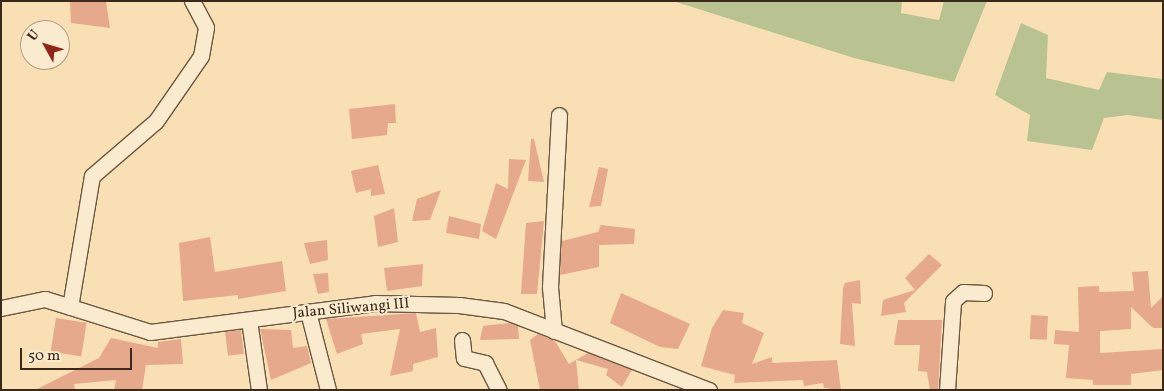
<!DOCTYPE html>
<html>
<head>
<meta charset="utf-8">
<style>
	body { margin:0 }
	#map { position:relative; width:1164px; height:391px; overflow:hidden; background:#f9e0b4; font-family:Vollkorn,serif }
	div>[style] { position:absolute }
	.green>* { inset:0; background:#b8c391 }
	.building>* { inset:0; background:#e6a98b; transform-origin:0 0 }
	.roads { filter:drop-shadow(1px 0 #6a5841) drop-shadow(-1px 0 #6a5841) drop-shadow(0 1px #6a5841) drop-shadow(0 -1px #6a5841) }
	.street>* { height:15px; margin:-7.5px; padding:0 7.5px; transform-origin:7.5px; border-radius:7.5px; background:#fbebce }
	span { translate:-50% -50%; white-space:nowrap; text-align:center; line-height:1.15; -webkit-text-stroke:4px #fbebce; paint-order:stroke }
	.street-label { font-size:15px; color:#3b2a1b }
	.frame { position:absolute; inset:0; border:2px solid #3b2a1b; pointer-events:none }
	.north { position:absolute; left:20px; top:20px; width:50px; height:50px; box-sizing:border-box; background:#fbebce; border:1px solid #ae9e86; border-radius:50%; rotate:309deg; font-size:14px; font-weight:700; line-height:20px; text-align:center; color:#3b2a1b }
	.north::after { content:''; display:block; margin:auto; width:18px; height:22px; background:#8f2418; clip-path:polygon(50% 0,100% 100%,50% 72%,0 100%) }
	.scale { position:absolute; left:20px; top:348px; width:112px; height:22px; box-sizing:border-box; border:2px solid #3b2a1b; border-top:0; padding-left:6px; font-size:15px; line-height:18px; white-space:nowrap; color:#3b2a1b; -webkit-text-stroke:4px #fbebce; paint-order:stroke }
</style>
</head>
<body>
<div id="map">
	<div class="green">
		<i style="clip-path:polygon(673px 1px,902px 1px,901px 13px,939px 20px,944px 1px,987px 1px,954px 82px,854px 58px)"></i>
		<i style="clip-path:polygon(1021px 23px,1048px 35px,1046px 78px,1099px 90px,1107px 72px,1163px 79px,1163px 120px,1128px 115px,1104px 118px,1092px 150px,1027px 141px,1030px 115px,995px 95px)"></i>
	</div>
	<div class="building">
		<i style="clip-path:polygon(70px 1px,106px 1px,110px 28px,71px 23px)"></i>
		<i style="clip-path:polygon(395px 104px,396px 123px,388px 123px,387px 135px,352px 139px,349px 109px)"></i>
		<i style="clip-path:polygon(531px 139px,534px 139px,544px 182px,528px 181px)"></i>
		<i style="clip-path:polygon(509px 159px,526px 160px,496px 239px,482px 231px,496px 183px,508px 189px)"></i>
		<i style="clip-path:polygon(378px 165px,385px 194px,371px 196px,371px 189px,356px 193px,351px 171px)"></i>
		<i style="clip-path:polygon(599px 167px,608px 169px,601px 206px,589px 207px)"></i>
		<i style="clip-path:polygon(441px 190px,430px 220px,412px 221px,417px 199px)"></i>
		<i style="clip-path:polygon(394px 208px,398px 242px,378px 247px,374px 216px)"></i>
		<i style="clip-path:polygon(449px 216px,481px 224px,479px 239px,446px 233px)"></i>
		<i style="clip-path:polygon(544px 221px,537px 294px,521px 294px,526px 223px)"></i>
		<i style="clip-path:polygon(601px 225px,635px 229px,634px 244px,599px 245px,599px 267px,560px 275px,562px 241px,598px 232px)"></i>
		<i style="clip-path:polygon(210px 237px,215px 272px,282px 261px,286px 291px,238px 299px,238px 295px,183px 301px,179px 243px)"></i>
		<i style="clip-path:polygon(327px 240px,328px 260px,310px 264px,304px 243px)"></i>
		<i style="clip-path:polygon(929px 254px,942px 265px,904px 303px,906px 312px,881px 316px,883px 300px,915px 290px,905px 278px)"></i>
		<i style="clip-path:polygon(423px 264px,422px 286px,387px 291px,384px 268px)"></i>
		<i style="clip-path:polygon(1148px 271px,1151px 308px,1163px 296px,1163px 328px,1153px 328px,1131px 307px,1131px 329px,1100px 331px,1100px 353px,1163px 349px,1163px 370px,1131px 374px,1131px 385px,1093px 385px,1093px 380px,1066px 378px,1069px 345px,1054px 344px,1055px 330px,1079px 332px,1078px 287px,1099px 286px,1099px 292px,1134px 291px,1132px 272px)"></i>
		<i style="clip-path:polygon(328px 273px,329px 292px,318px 294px,313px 274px)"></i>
		<i style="clip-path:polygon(860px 280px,861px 304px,852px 303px,855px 346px,840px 344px,843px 288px,845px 283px)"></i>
		<i style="clip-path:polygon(621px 293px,690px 324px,678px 349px,660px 347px,610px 323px)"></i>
		<i style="clip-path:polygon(723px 310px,744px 313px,742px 323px,764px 333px,752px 364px,772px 357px,772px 363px,837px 360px,841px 390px,824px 388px,823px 383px,804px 386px,803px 380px,734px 383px,735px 375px,701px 366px,712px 328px)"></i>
		<i style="clip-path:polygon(416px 313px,420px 332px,436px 328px,438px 357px,413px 364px,413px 371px,390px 376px,400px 329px,361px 334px,363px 344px,337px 354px,326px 319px)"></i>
		<i style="left:1031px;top:315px;width:17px;height:24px;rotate:3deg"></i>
		<i style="left:56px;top:318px;width:31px;height:34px;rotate:9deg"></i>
		<i style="clip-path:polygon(898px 320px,942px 320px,938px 390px,930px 390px,927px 372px,918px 371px,920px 345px,894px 345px)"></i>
		<i style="clip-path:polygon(509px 323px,518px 326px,519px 339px,480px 340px,483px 326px)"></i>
		<i style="clip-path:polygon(260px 329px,291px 330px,293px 348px,307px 346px,311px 363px,271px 380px)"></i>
		<i style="left:241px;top:330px;width:24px;height:16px;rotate:83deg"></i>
		<i style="clip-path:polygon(538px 334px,555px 341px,569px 364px,588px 353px,632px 370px,622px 387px,606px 375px,608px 369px,576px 360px,579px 390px,540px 390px,530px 340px)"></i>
		<i style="clip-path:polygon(111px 338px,158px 348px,158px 342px,181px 339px,183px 364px,146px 365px,142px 390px,114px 390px,116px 380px,74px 384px,75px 390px,35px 390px,99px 358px)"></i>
	</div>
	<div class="roads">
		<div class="street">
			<i style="left:70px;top:307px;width:133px;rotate:-80.5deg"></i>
			<i style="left:92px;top:176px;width:84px;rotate:-40.7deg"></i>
			<i style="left:156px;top:121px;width:79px;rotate:-55.3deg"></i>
			<i style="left:201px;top:56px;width:29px;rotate:-80deg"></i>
			<i style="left:206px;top:27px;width:30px;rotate:-118deg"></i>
			<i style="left:1px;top:308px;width:45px;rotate:-11.6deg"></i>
			<i style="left:45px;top:299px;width:110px;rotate:17.4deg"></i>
			<i style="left:150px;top:332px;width:227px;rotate:-7.3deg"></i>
			<i style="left:375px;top:303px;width:84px;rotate:1.4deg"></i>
			<i style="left:459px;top:305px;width:45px;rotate:7.6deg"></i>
			<i style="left:504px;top:311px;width:220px;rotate:21.1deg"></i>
			<i style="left:308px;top:312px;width:81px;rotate:75.6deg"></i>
			<i style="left:249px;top:320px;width:71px;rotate:81.9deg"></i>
			<i style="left:554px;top:331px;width:44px;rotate:-95.2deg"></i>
			<i style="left:550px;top:287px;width:172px;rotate:-87deg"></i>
			<i style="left:462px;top:340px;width:18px;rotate:84deg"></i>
			<i style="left:464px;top:358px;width:22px;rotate:13deg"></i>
			<i style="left:485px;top:363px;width:30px;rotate:63deg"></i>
			<i style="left:947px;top:390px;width:89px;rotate:-86.1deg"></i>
			<i style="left:953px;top:301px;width:13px;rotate:-42deg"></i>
			<i style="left:963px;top:292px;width:21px;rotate:3deg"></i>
		</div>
	</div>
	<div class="street-label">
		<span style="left:351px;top:309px;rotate:-5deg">Jalan Siliwangi III</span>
	</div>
	<div class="frame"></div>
	<div class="north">U</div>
	<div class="scale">50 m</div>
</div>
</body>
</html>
